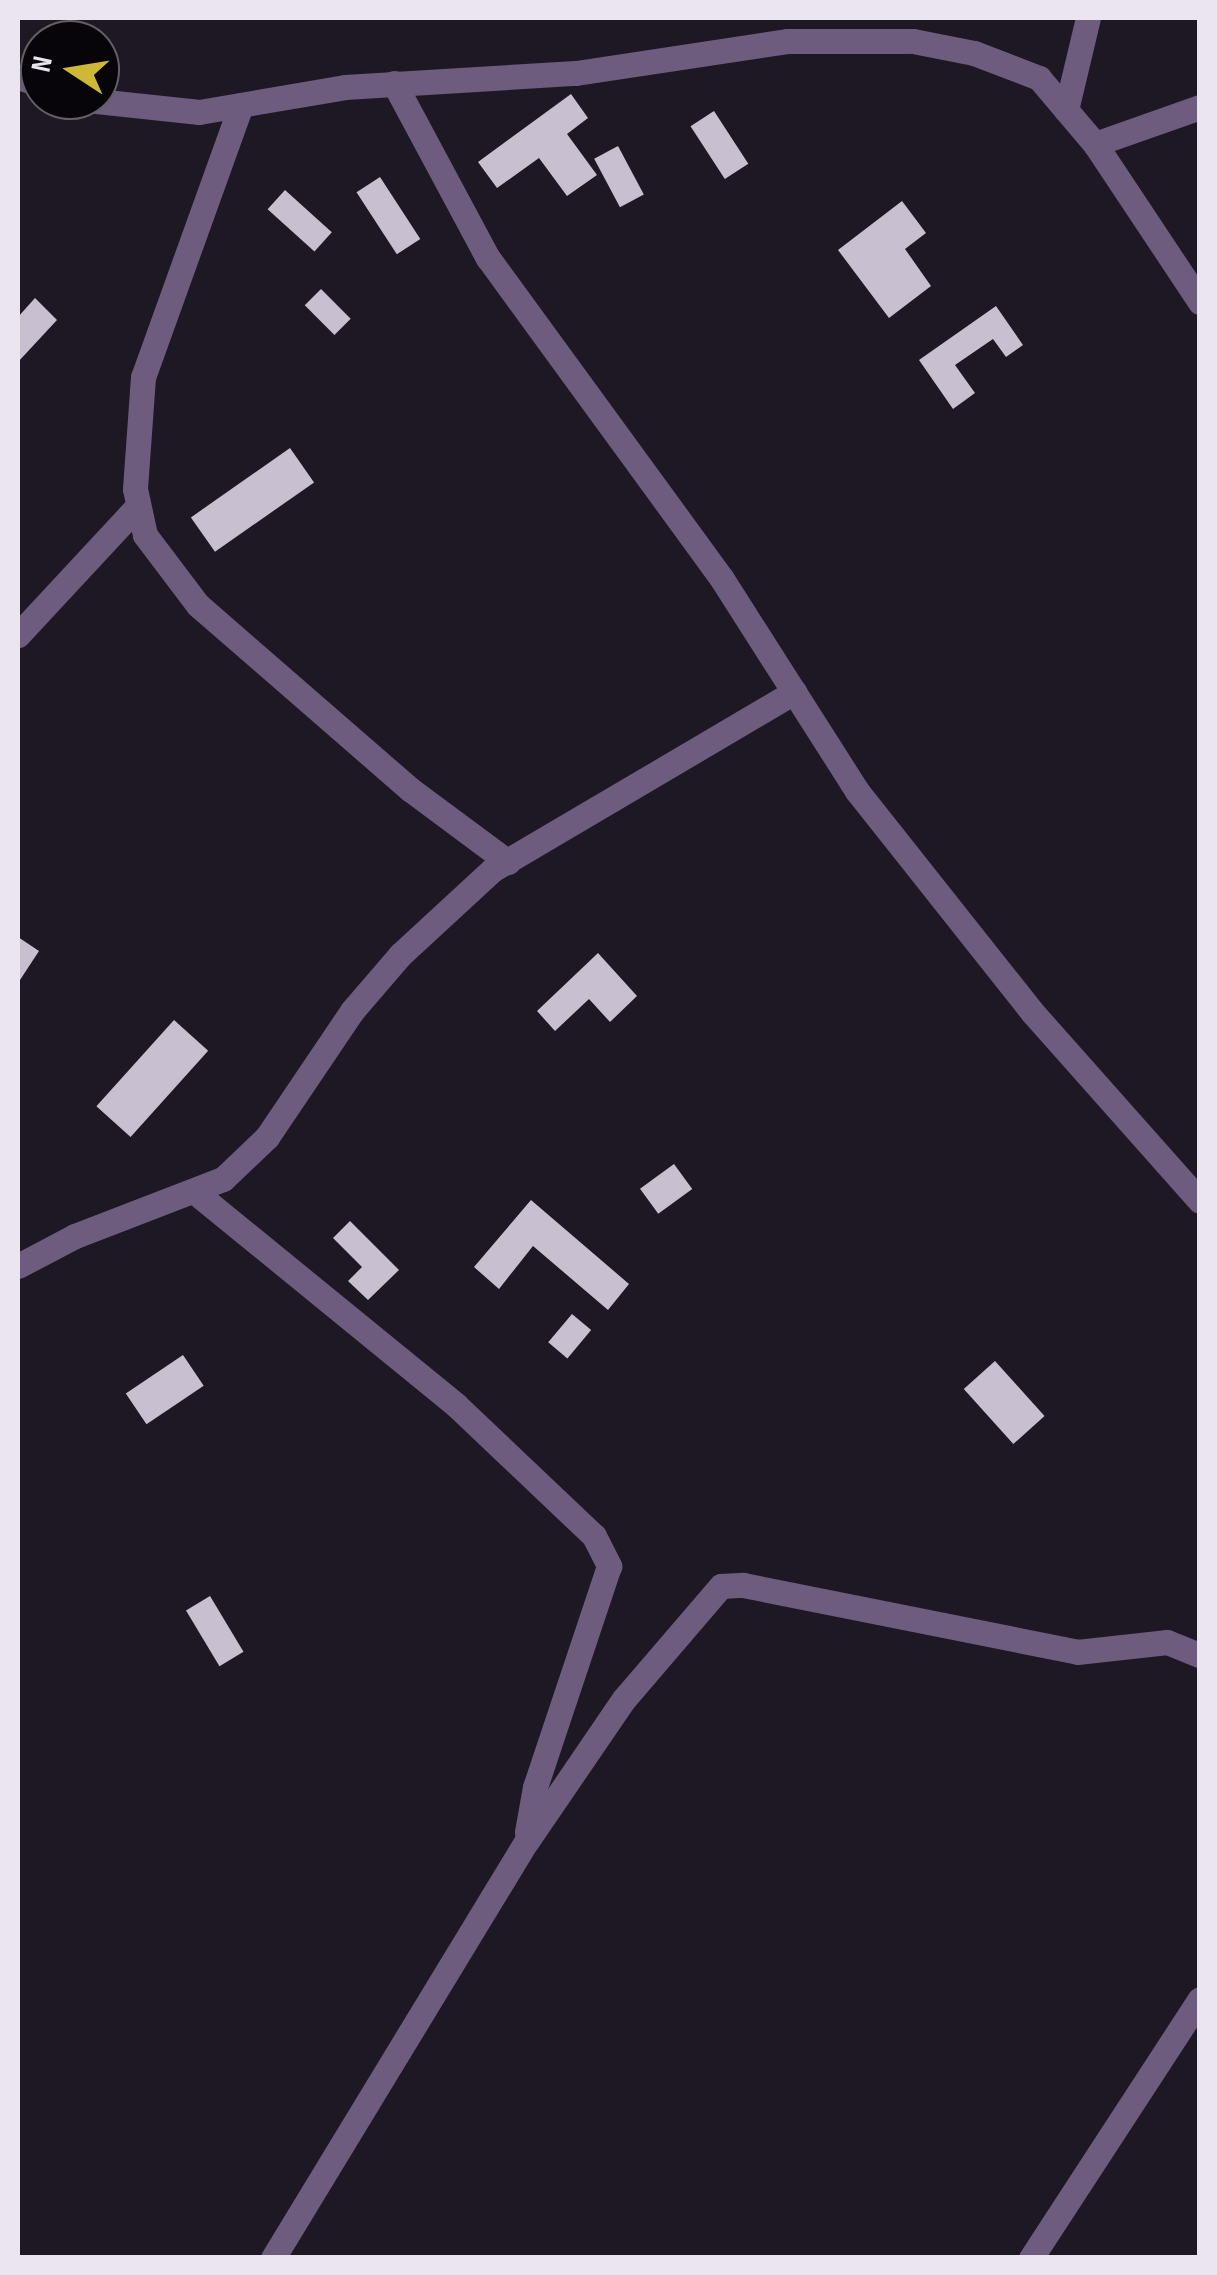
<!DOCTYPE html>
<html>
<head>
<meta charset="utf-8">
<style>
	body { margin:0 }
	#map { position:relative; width:1217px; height:2275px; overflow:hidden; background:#1e1825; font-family:"Sofia Sans Condensed",sans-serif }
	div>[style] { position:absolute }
	.building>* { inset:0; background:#c8bfd1; transform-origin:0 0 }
	.minor>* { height:25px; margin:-12.5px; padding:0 12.5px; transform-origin:12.5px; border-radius:12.5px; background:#6e5c7e }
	span { translate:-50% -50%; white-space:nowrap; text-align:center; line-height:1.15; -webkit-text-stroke:10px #070509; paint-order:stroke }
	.frame { position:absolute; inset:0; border:20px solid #eae5ef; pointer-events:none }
	.north { position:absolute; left:20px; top:20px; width:100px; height:100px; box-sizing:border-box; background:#070509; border:2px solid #625f65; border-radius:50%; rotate:282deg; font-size:28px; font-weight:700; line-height:40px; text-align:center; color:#eae5ef }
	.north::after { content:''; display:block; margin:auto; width:35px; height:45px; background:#cfb837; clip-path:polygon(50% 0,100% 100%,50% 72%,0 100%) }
</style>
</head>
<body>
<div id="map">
	<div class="building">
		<i style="clip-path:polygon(571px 94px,588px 118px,567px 134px,597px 175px,567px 196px,539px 158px,497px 188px,478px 162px)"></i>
		<i style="left:714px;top:111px;width:63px;height:28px;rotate:57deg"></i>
		<i style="left:618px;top:146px;width:55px;height:27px;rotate:62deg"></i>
		<i style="left:380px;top:177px;width:74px;height:28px;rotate:57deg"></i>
		<i style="left:285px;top:190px;width:63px;height:26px;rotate:42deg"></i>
		<i style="clip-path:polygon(902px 201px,926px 233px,905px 249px,931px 286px,889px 318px,838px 250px)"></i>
		<i style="left:321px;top:289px;width:42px;height:23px;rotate:45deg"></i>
		<i style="clip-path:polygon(35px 298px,57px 320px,18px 362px,18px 317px)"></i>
		<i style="clip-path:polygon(996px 306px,1023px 345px,1006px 357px,993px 339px,955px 365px,975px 393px,953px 409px,919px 360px)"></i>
		<i style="left:290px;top:448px;width:42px;height:121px;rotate:55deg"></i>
		<i style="clip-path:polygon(18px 937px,39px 951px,18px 983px)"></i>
		<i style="clip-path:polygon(598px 953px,637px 996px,610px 1022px,589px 999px,555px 1031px,537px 1011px)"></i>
		<i style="left:174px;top:1020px;width:46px;height:116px;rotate:42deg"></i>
		<i style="left:674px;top:1164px;width:31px;height:42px;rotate:54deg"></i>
		<i style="clip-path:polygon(531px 1200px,629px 1284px,608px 1310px,533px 1246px,499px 1289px,474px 1267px)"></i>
		<i style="clip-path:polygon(350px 1221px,399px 1270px,368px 1300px,348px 1281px,362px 1267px,333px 1238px)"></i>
		<i style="left:572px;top:1314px;width:25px;height:37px;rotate:40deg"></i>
		<i style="left:183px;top:1355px;width:37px;height:69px;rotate:56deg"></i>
		<i style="left:995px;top:1361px;width:74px;height:42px;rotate:48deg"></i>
		<i style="left:210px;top:1596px;width:65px;height:28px;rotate:59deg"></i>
	</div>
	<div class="minor">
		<i style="left:18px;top:77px;width:23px;rotate:18deg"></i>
		<i style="left:394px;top:83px;width:199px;rotate:61.8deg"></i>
		<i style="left:488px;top:258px;width:397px;rotate:53.9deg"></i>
		<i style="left:722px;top:579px;width:251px;rotate:57.5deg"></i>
		<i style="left:857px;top:791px;width:283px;rotate:51.6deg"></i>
		<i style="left:1033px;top:1013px;width:251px;rotate:48.4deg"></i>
		<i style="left:87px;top:100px;width:113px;rotate:6.1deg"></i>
		<i style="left:199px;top:112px;width:148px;rotate:-9.7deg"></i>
		<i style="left:345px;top:87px;width:231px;rotate:-3.5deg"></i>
		<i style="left:576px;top:73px;width:213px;rotate:-8.6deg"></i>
		<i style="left:787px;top:41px;width:126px"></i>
		<i style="left:913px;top:41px;width:62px;rotate:11.1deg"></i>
		<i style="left:974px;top:53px;width:70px;rotate:21deg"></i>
		<i style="left:1039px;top:78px;width:87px;rotate:49.7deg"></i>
		<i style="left:1095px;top:144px;width:190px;rotate:56.4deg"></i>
		<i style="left:241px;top:105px;width:289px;rotate:109.8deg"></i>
		<i style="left:143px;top:377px;width:112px;rotate:94.1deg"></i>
		<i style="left:135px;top:489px;width:47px;rotate:77.7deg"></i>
		<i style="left:145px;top:535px;width:88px;rotate:52.9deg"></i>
		<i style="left:198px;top:605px;width:282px;rotate:41deg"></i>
		<i style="left:411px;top:790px;width:121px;rotate:36.6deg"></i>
		<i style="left:1066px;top:110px;width:95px;rotate:-76.6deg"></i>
		<i style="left:1095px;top:144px;width:111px;rotate:-19.4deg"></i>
		<i style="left:18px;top:635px;width:173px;rotate:-47.1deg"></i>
		<i style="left:195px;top:1192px;width:337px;rotate:39.2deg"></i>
		<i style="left:456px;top:1405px;width:190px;rotate:43.5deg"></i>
		<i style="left:594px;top:1536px;width:34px;rotate:63deg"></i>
		<i style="left:609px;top:1566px;width:233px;rotate:108.5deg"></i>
		<i style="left:535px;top:1787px;width:46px;rotate:100.1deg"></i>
		<i style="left:18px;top:1266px;width:64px;rotate:-27.8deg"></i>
		<i style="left:75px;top:1236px;width:159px;rotate:-21.1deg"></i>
		<i style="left:223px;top:1179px;width:61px;rotate:-43.7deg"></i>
		<i style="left:267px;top:1137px;width:152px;rotate:-56deg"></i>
		<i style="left:352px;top:1011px;width:74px;rotate:-49.4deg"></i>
		<i style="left:400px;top:955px;width:125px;rotate:-42.7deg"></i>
		<i style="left:492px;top:870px;width:351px;rotate:-30.5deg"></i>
		<i style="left:273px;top:2258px;width:488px;rotate:-58.7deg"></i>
		<i style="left:527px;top:1841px;width:172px;rotate:-55.7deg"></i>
		<i style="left:624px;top:1699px;width:149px;rotate:-49.4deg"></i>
		<i style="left:721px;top:1586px;width:22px;rotate:-3deg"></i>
		<i style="left:743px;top:1585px;width:341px;rotate:11.3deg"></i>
		<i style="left:1077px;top:1652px;width:91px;rotate:-6.3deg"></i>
		<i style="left:1167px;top:1642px;width:35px;rotate:22deg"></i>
		<i style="left:1031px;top:2258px;width:309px;rotate:-56.9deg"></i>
	</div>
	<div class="frame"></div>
	<div class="north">N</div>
</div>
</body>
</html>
